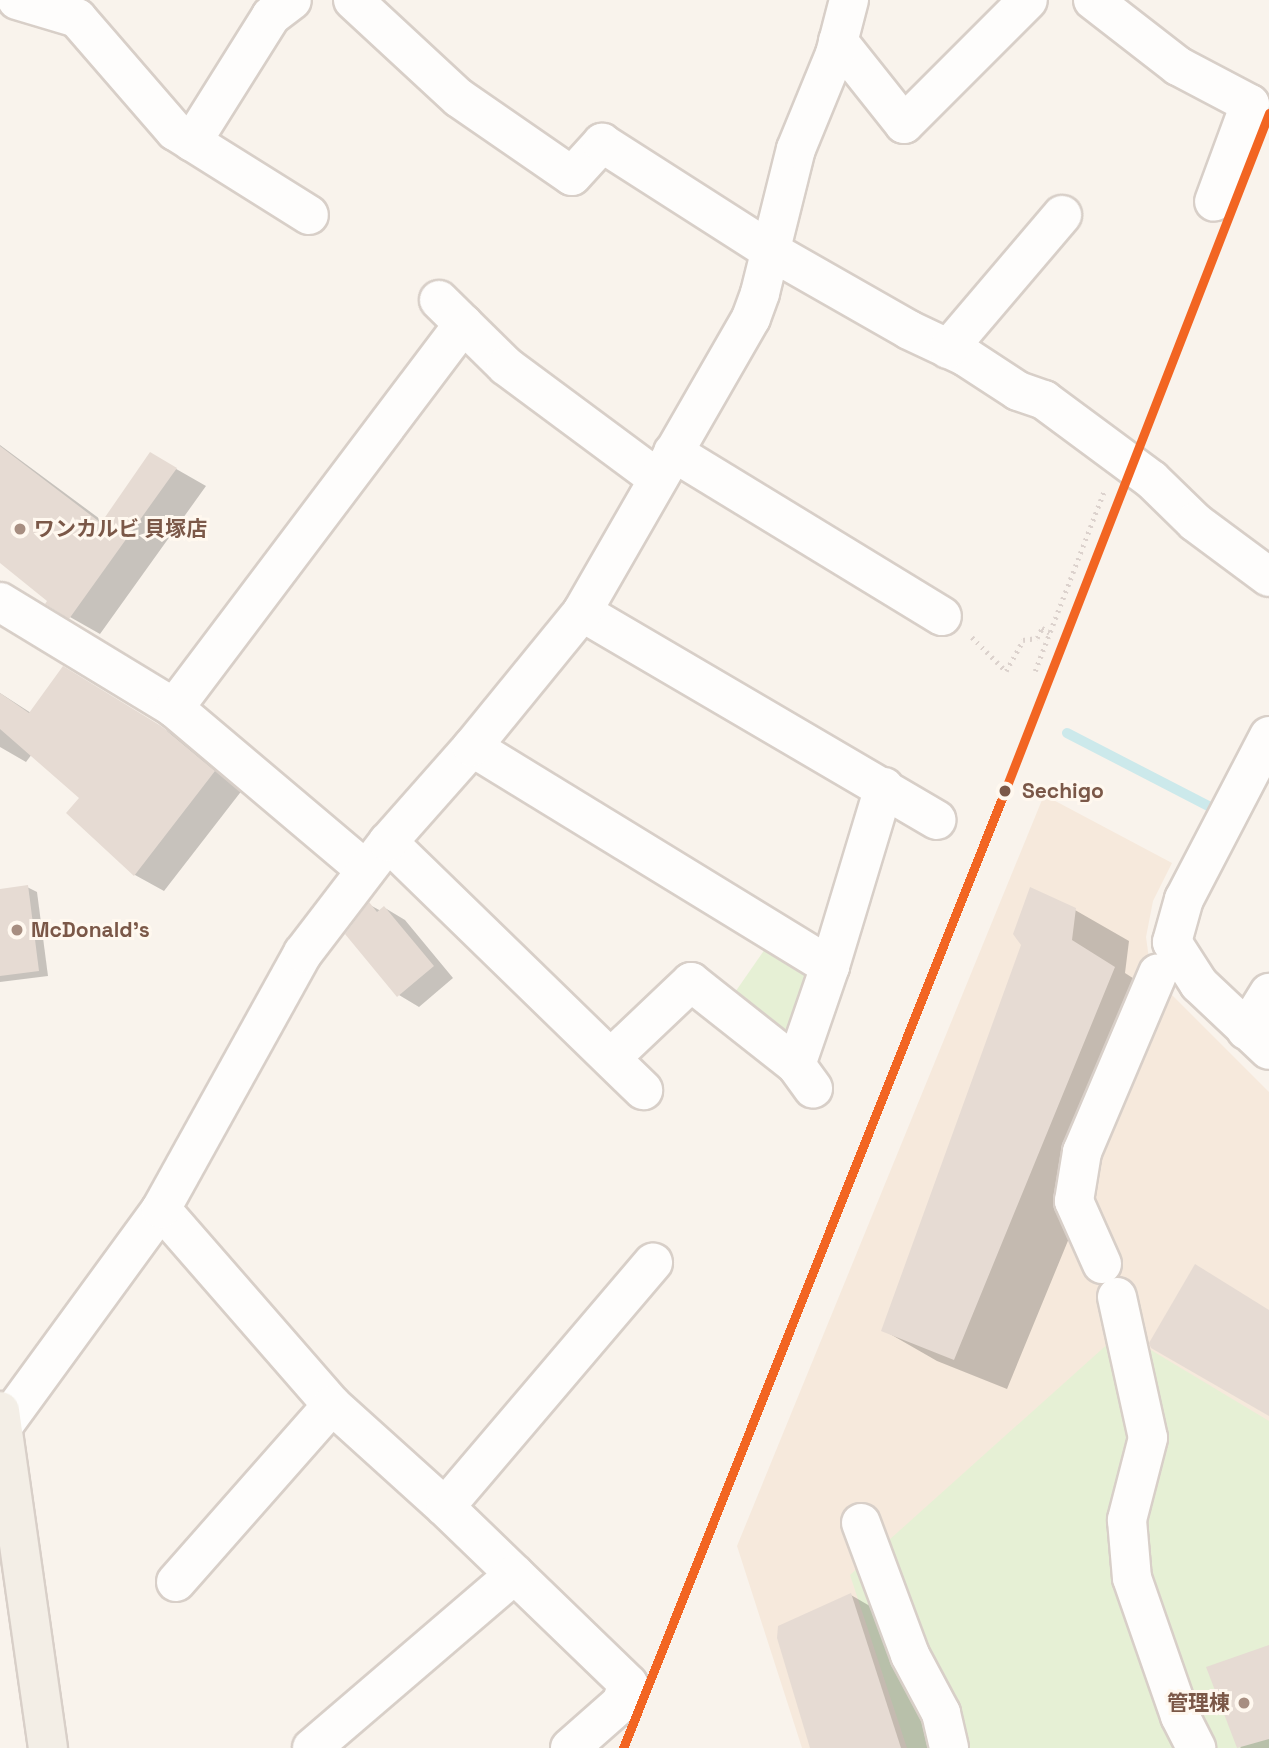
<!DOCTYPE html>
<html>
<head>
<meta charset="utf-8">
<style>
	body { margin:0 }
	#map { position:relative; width:1269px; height:1748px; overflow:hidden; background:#f9f3ec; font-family:"Space Grotesk","Noto Sans JP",sans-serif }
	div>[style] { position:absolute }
	.residential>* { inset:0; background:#f6e9dc }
	.green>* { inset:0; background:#e6f0d5 }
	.shadow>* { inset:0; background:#0003 }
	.stream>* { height:10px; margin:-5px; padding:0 5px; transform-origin:5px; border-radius:5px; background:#cce9eb }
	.building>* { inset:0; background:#e6dbd3 }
	.path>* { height:4.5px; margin-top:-2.25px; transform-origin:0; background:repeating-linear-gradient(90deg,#dcd2cd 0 2px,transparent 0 7px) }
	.roads { filter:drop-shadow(2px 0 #d8cfc8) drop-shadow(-2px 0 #d8cfc8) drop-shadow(0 2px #d8cfc8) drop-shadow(0 -2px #d8cfc8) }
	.minor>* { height:38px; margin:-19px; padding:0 19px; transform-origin:19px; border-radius:19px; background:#fefdfc }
	.major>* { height:38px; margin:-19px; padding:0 19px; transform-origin:19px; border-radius:19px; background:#f3eee6 }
	.rail-1>* { height:9px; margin:-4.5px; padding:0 4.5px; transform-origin:4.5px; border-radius:4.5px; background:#f26522 }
	.dots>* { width:19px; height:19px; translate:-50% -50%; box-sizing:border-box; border:4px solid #fff8ef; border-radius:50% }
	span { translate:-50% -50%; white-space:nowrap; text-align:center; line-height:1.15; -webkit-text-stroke:6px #fff8ef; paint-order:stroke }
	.poi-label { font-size:21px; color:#7b5848; font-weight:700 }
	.left { translate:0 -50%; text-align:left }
	.right { translate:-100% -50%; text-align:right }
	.stop-label { font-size:21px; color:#7b5848; font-weight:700 }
</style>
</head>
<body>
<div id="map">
	<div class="residential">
		<i style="clip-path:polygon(1044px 795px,1172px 863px,1153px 901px,1146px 937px,1150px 966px,1171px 994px,1269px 1092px,1269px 1748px,802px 1748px,737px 1546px)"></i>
	</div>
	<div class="green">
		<i style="clip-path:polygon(765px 949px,811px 974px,791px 1033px,777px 1033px,731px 998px)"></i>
		<i style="clip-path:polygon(1121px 1332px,1269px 1421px,1269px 1748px,907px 1748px,850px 1575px)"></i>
	</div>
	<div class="shadow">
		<i style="clip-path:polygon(0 445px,104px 522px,150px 454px,206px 486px,100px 634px,70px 617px,0 560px)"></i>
		<i style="clip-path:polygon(92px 685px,190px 745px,243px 789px,164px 891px,135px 875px,69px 813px,82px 798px,32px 754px,26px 762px,0 747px,0 693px,31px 713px)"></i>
		<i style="clip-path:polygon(27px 887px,37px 892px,48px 976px,0 982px,0 891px)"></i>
		<i style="clip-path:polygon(370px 905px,381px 911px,385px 908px,405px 920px,453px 978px,419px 1007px,399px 995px)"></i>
		<i style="clip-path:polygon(1075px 910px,1129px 941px,1125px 973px,1167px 1000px,1007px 1389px,937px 1361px,883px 1330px)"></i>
		<i style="clip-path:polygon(851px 1595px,904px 1626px,944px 1748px,812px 1748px)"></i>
		<i style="clip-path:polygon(1269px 1647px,1269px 1748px,1241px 1748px,1239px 1746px)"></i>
	</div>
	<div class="stream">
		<i style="left:1067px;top:733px;width:170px;rotate:27.3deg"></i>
	</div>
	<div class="building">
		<i style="clip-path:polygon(0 446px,101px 523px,150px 452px,177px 468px,69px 619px,45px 604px,47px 601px,0 563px)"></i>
		<i style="clip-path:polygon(63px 666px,161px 726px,215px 771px,134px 876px,66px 813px,79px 798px,0 729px,0 693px,29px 713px)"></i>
		<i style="clip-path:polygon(28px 885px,39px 971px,0 976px,0 889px)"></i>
		<i style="clip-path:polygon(1030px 887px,1076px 908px,1072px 940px,1115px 967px,954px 1360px,881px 1331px,1021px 945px,1013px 934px)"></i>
		<i style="clip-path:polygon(369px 902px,377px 912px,384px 906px,434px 966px,397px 997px,345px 934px)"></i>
		<i style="clip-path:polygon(1195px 1264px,1269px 1310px,1269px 1416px,1151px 1348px,1149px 1343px)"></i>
		<i style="clip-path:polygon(851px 1593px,901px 1748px,810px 1748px,777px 1638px,778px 1626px)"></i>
		<i style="clip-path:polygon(1269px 1645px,1269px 1739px,1237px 1748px,1206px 1667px)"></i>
	</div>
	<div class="path">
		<i style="left:972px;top:637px;width:48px;rotate:45deg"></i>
		<i style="left:1006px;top:671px;width:35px;rotate:-61deg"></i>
		<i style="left:1023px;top:640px;width:14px;rotate:-8deg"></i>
		<i style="left:1037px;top:638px;width:11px;rotate:-63deg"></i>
		<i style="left:1042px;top:628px;width:9px;rotate:32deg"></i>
		<i style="left:1035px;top:671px;width:195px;rotate:-69deg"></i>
	</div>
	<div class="roads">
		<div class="minor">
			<i style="left:17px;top:0;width:63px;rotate:16.7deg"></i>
			<i style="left:77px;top:18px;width:150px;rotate:49.1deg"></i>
			<i style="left:175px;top:131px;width:158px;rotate:32.1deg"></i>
			<i style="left:353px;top:0;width:144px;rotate:42.8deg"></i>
			<i style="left:459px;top:98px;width:137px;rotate:34.6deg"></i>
			<i style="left:572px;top:176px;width:45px;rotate:-47.7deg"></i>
			<i style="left:602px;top:143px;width:198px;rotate:32.6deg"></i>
			<i style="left:769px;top:250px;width:161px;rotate:29.7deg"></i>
			<i style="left:909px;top:330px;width:63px;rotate:25.3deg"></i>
			<i style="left:966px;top:357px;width:62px;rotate:33.2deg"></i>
			<i style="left:1018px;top:391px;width:28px;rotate:19deg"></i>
			<i style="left:1044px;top:400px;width:134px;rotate:36.5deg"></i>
			<i style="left:1152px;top:480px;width:60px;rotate:44.3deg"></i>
			<i style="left:1195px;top:522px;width:92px;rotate:36.6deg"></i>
			<i style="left:1093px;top:0;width:108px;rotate:37.8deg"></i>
			<i style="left:1178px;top:66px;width:81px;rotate:27.8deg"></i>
			<i style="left:1250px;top:104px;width:104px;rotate:110.2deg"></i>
			<i style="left:838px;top:41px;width:106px;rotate:51.5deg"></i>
			<i style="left:904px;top:124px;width:175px;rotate:-45deg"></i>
			<i style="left:192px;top:142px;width:149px;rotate:-57.9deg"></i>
			<i style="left:271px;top:16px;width:26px;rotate:-37deg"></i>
			<i style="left:439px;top:300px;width:94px;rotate:44.6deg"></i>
			<i style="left:506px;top:366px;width:189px;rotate:36.6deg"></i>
			<i style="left:948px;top:349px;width:176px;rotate:-49.6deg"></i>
			<i style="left:673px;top:452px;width:315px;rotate:31.4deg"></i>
			<i style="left:0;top:602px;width:204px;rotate:31.3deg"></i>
			<i style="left:174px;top:708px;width:251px;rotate:40.2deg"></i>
			<i style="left:582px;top:612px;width:411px;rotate:30.4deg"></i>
			<i style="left:174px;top:708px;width:481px;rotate:-53deg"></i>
			<i style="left:1269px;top:736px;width:184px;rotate:117.5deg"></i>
			<i style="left:1184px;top:899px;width:45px;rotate:105.6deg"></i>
			<i style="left:1172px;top:942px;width:50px;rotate:57.3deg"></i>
			<i style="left:1199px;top:984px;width:96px;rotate:43.3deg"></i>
			<i style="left:472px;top:747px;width:420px;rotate:31.5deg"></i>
			<i style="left:388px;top:842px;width:356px;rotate:44.2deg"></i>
			<i style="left:1246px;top:1030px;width:44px;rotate:-58.1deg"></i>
			<i style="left:612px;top:1057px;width:109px;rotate:-43.5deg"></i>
			<i style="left:691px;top:982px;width:134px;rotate:38.3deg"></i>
			<i style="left:796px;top:1065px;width:29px;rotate:54deg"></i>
			<i style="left:796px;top:1065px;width:105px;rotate:-71deg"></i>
			<i style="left:830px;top:966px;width:187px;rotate:-73.2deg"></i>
			<i style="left:161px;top:1209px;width:260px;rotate:48.9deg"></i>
			<i style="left:332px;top:1405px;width:152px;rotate:42.1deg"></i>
			<i style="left:445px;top:1507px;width:255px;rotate:44deg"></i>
			<i style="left:628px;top:1684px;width:20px;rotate:110deg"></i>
			<i style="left:621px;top:1703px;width:68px;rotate:138.6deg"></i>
			<i style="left:1102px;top:1264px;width:69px;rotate:-114deg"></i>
			<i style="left:1074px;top:1201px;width:50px;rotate:-80.7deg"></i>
			<i style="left:1082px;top:1152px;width:194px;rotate:-67deg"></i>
			<i style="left:1117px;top:1297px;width:144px;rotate:77.6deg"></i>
			<i style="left:1148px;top:1438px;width:85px;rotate:104.4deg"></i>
			<i style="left:1127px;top:1520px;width:58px;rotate:85.1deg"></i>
			<i style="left:1132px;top:1578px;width:146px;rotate:70.8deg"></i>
			<i style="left:1180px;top:1716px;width:36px;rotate:63deg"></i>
			<i style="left:0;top:1430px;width:273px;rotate:-53.9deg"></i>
			<i style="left:161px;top:1209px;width:293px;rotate:-61deg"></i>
			<i style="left:303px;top:953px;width:140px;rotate:-52.6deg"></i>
			<i style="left:388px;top:842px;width:127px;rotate:-48.5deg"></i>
			<i style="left:472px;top:747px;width:174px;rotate:-50.8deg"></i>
			<i style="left:582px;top:612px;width:339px;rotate:-60.1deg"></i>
			<i style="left:751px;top:318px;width:27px;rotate:-70deg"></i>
			<i style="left:760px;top:293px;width:148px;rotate:-76deg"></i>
			<i style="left:796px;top:149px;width:103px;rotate:-67.7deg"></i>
			<i style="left:835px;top:54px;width:56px;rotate:-75.5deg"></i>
			<i style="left:445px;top:1507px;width:321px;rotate:-49.6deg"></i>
			<i style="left:861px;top:1523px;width:141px;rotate:69.6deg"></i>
			<i style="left:910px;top:1655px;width:66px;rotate:61.9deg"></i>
			<i style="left:941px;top:1713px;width:36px;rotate:77deg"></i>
			<i style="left:176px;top:1582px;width:236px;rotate:-48.6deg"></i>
			<i style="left:312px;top:1748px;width:267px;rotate:-40.6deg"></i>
		</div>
		<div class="major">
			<i style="left:0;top:1411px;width:340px;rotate:81.9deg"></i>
		</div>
	</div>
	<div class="rail-1">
		<i style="left:623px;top:1748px;width:1028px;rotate:-68.25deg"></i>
		<i style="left:1004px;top:793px;width:730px;rotate:-68.71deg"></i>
	</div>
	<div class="dots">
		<i style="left:20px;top:529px;background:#a78e81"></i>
		<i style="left:1005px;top:791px;background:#7b5848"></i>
		<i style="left:17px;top:930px;background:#a78e81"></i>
		<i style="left:1244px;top:1703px;background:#a78e81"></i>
	</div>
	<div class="poi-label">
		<span class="left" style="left:34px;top:529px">ワンカルビ 貝塚店</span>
		<span class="left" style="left:31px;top:930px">McDonald's</span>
		<span class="right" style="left:1230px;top:1703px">管理棟</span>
	</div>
	<div class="stop-label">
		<span class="left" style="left:1022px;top:791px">Sechigo</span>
	</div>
</div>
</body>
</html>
